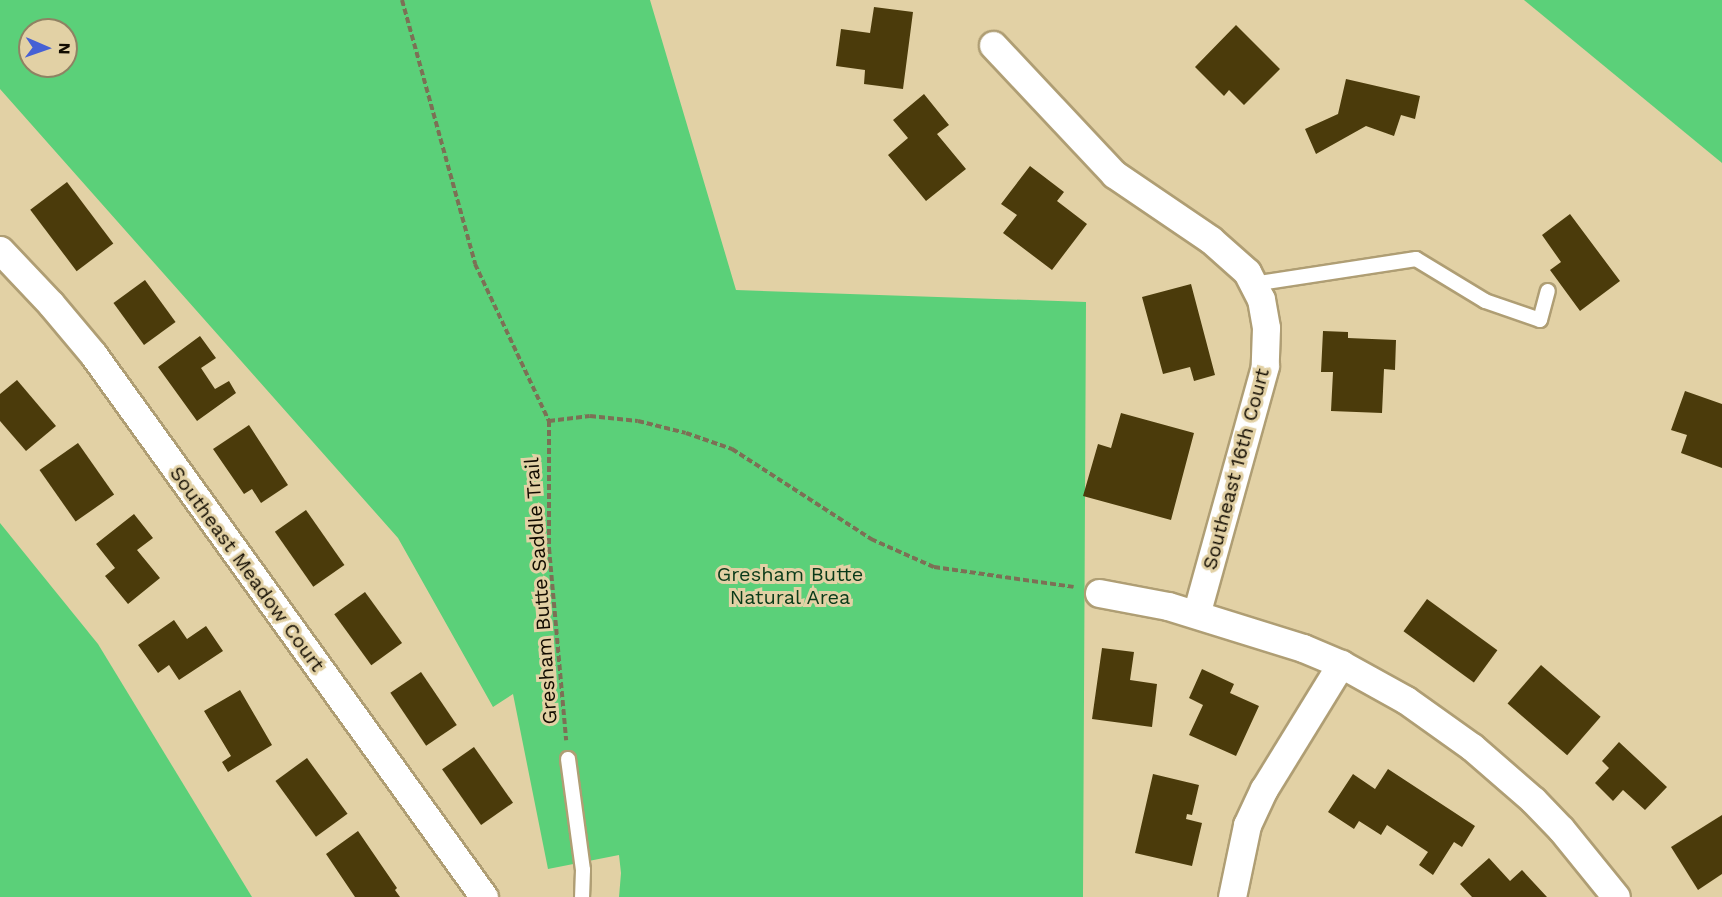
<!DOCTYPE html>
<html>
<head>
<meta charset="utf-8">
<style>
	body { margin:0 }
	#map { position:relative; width:1722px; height:897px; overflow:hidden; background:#e2d1a5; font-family:"Work Sans",sans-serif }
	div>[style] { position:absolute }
	.green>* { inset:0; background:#5bd079 }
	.building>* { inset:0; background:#4b3b0b; transform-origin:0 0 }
	.path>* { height:4px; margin-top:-2px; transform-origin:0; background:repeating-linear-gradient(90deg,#7c7055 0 6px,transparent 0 9px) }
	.roads { filter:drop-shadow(2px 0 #af9e74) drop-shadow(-2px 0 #af9e74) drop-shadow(0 2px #af9e74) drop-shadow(0 -2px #af9e74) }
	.service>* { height:14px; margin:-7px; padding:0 7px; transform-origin:7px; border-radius:7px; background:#fff }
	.minor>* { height:27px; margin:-13.5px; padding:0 13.5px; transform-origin:13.5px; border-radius:13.5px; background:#fff }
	span { translate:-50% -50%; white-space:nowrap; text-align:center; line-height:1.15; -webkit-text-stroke:6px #e2d1a5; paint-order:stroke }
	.street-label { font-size:20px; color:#120c01 }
	.park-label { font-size:20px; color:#093a19 }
	.north { position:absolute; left:18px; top:18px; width:60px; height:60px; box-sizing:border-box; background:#e2d1a5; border:2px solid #8f8263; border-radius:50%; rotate:92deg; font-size:16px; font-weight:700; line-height:24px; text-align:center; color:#120c01 }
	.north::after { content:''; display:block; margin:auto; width:21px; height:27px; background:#4661d5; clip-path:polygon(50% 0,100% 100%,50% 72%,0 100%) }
</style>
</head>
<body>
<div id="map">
	<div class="green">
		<i style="clip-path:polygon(evenodd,0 0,650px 0,736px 290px,1086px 302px,1083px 897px,619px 897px,621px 873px,619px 855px,548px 869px,513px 694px,493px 707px,398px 538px,0 89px,0 0,30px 30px,66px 30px,66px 66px,30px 66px,30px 30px)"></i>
		<i style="clip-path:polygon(1524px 0,1722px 0,1722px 163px)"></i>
		<i style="clip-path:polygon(0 523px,98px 644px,252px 897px,0 897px)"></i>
	</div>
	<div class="building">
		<i style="clip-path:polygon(874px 7px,913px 12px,903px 89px,864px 84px,865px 70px,836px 66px,841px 29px,870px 33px)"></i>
		<i style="clip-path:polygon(1236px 25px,1280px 69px,1244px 105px,1229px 90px,1224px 96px,1195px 67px)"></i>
		<i style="clip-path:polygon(1346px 79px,1420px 96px,1415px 119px,1401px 115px,1394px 136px,1366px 126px,1316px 154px,1305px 129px,1338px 114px)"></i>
		<i style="clip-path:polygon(924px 94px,949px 125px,937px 134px,966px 169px,926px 201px,888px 155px,908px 138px,893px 120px)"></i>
		<i style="clip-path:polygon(1030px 166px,1064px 192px,1057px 201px,1087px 224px,1052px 270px,1003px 233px,1017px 215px,1001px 204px)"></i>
		<i style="left:67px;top:182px;width:77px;height:46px;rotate:53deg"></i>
		<i style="clip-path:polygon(1570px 214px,1620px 281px,1580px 311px,1550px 270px,1561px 262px,1542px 235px)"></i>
		<i style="left:145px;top:280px;width:52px;height:39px;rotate:54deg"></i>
		<i style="clip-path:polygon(1191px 284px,1215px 375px,1194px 381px,1190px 367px,1163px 374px,1142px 297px)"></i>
		<i style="clip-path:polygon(1323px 331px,1348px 332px,1348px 338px,1396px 340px,1395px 370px,1384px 369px,1382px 413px,1331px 411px,1333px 372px,1321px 372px)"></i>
		<i style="clip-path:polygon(200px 336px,216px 358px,201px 368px,215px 389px,229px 381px,236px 393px,197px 421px,158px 367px)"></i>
		<i style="clip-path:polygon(17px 380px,56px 426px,26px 451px,0 421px,0 394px)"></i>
		<i style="clip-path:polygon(1685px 391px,1722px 404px,1722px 468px,1681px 453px,1687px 435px,1671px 430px)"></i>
		<i style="clip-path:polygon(1121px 413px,1194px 433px,1171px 520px,1083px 496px,1098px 444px,1111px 448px)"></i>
		<i style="clip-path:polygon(249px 425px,288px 485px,261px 503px,252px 489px,244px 494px,213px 449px)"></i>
		<i style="left:78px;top:443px;width:63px;height:47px;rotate:55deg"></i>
		<i style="left:306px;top:510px;width:67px;height:38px;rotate:55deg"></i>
		<i style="clip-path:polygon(134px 514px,153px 538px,137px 550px,160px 578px,128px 604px,105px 576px,115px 568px,96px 544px)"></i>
		<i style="left:365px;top:592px;width:63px;height:38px;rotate:54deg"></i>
		<i style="left:1427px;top:599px;width:87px;height:40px;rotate:36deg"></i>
		<i style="clip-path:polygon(174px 620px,187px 639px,206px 626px,223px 651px,179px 680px,169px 665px,158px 673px,138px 645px)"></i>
		<i style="clip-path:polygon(1102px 648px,1134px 652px,1130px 680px,1157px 684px,1152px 727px,1092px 719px)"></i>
		<i style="left:1541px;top:665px;width:79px;height:51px;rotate:41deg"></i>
		<i style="clip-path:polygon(1202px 669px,1234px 684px,1230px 693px,1259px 706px,1236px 756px,1189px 735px,1203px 705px,1189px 698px)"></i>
		<i style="left:421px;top:672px;width:64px;height:37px;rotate:56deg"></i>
		<i style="clip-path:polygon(240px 690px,272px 745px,228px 772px,222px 762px,231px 756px,204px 711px)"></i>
		<i style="clip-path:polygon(1619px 742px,1667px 787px,1645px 810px,1623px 790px,1613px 801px,1595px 783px,1609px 768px,1602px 761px)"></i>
		<i style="left:474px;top:747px;width:68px;height:39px;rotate:55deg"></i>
		<i style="left:307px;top:758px;width:69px;height:39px;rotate:54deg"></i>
		<i style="clip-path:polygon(1388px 769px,1475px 826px,1462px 847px,1454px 842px,1433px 875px,1419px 865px,1428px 852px,1387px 825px,1381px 835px,1359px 821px,1354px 829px,1328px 812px,1353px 774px,1375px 789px)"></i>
		<i style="clip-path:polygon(1153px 774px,1199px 785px,1192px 815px,1187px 814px,1186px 819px,1202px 823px,1192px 866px,1135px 853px)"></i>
		<i style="clip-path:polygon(1722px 815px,1722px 874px,1698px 890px,1671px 847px)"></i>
		<i style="clip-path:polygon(358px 831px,397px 888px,395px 890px,400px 897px,355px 897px,326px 854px)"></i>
		<i style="clip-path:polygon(1489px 858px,1510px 881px,1522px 870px,1547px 897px,1472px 897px,1460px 884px)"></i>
	</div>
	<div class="path">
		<i style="left:402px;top:0;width:274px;rotate:74.5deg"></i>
		<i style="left:475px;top:264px;width:174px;rotate:64.8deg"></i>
		<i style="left:549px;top:421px;width:127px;rotate:90deg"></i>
		<i style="left:549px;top:548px;width:193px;rotate:84.9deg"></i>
		<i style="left:549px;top:421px;width:41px;rotate:-7deg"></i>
		<i style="left:590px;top:416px;width:48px;rotate:5.9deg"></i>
		<i style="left:638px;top:421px;width:49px;rotate:14deg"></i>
		<i style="left:686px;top:433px;width:49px;rotate:19.2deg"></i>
		<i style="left:732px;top:449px;width:166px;rotate:32.9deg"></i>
		<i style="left:871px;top:539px;width:69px;rotate:24deg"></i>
		<i style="left:934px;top:567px;width:141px;rotate:8.1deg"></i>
	</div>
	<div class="roads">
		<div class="service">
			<i style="left:1253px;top:284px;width:165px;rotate:-8.7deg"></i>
			<i style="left:1416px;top:259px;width:81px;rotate:31.3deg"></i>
			<i style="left:1485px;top:301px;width:58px;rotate:19.1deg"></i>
			<i style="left:1540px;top:320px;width:30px;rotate:-75deg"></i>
			<i style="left:568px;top:759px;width:112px;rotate:82.3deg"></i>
			<i style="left:583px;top:870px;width:27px;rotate:92deg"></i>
		</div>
		<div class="minor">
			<i style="left:993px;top:45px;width:177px;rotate:46.8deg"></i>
			<i style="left:1114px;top:174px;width:117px;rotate:34.2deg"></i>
			<i style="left:1211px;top:240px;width:48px;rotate:41.6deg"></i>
			<i style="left:1247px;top:272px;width:30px;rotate:63deg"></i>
			<i style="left:1261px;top:299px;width:29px;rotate:80deg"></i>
			<i style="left:1266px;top:328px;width:38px;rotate:92deg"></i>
			<i style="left:1265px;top:366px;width:257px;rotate:105.5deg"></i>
			<i style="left:0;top:250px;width:74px;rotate:46.6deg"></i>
			<i style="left:51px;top:304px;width:65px;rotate:50deg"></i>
			<i style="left:93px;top:354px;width:669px;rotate:54.24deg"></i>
			<i style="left:1099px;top:593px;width:70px;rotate:10.7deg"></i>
			<i style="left:1168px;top:606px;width:141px;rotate:17.3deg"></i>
			<i style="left:1303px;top:648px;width:41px;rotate:22.8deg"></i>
			<i style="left:1341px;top:664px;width:74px;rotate:29deg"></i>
			<i style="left:1406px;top:700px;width:81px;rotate:35.5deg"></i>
			<i style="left:1472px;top:747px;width:81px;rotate:41deg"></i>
			<i style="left:1533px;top:800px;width:40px;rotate:46deg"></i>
			<i style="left:1561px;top:829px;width:87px;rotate:51deg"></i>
			<i style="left:1232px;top:897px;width:74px;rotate:-78.2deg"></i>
			<i style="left:1247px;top:825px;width:40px;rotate:-65deg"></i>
			<i style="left:1264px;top:789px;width:147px;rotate:-58.4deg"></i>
		</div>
	</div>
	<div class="street-label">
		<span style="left:1236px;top:469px;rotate:-75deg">Southeast 16th Court</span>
		<span style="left:247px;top:569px;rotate:54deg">Southeast Meadow Court</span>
		<span style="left:541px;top:591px;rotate:-94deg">Gresham Butte Saddle Trail</span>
	</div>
	<div class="park-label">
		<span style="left:790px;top:586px">Gresham Butte<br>Natural Area</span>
	</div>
	<div class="north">N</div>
</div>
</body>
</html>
